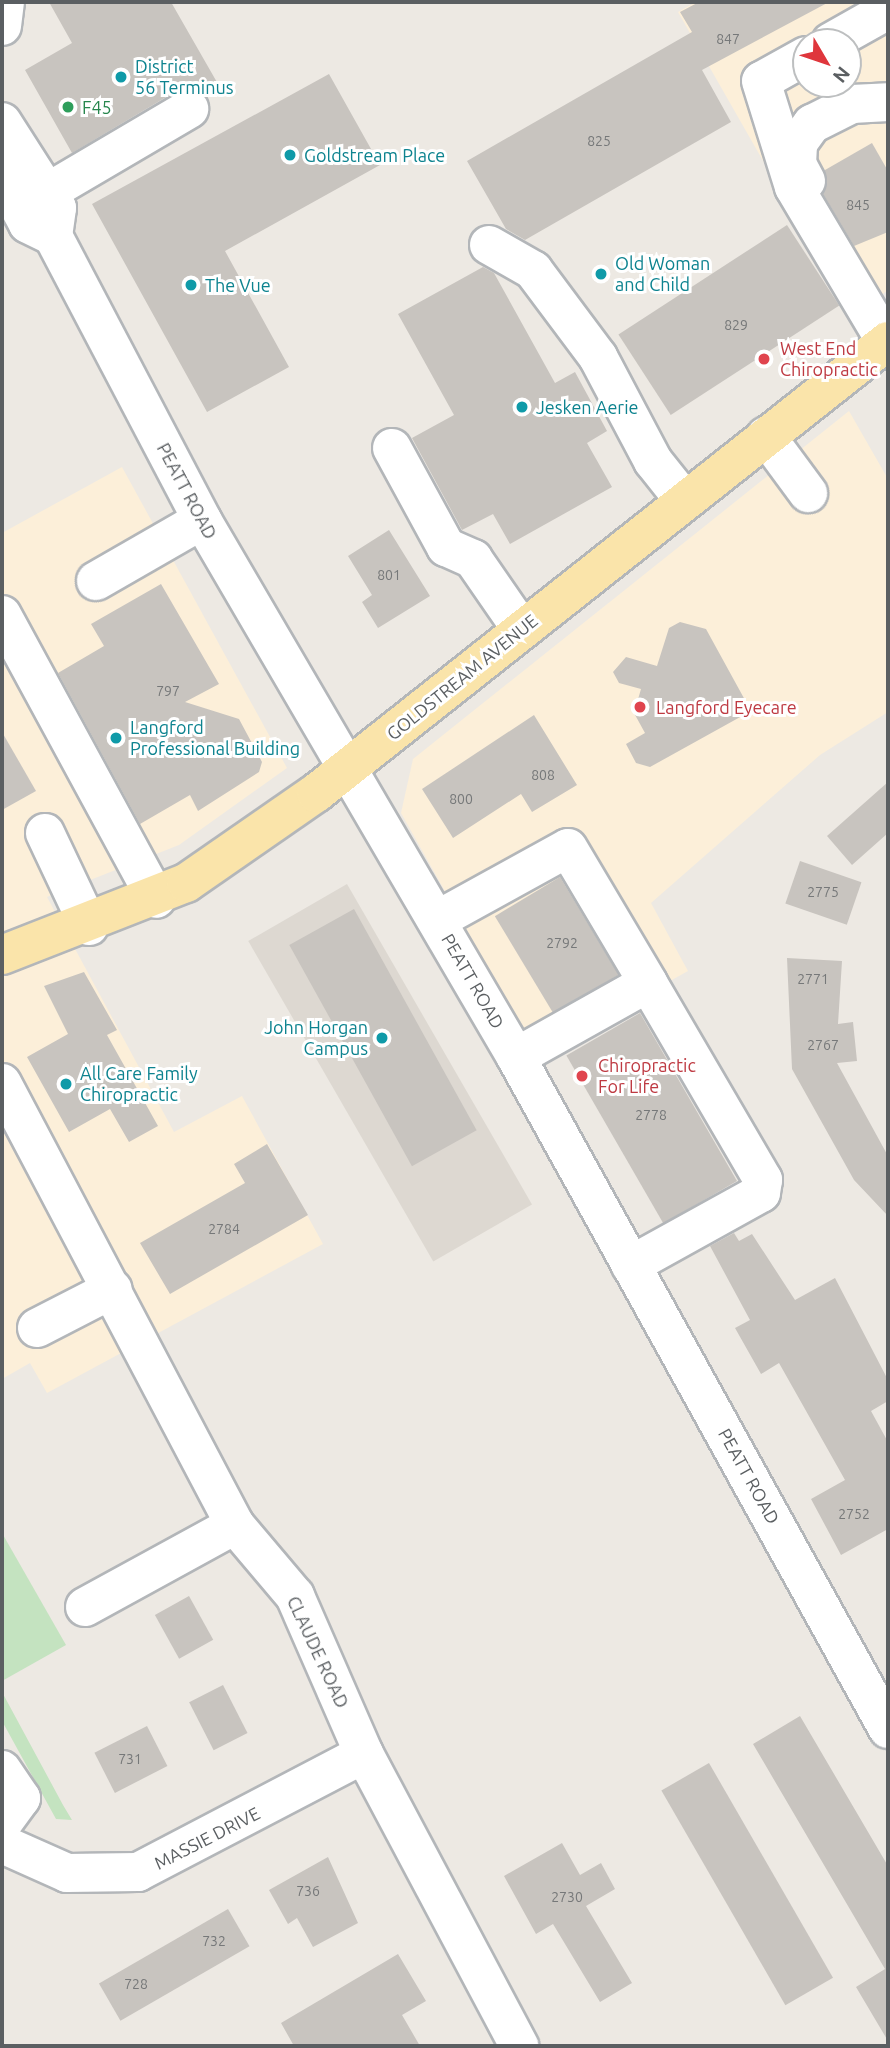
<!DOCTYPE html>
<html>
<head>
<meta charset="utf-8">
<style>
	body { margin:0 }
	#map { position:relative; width:890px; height:2048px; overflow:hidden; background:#ede9e3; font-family:Ubuntu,sans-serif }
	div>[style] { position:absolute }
	.commercial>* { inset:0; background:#fcefd9 }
	.education>* { inset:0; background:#ddd8d1; transform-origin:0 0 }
	.green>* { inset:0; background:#c4e3c0 }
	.building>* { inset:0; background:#c8c4bf; transform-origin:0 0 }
	.roads { filter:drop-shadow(2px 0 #b3b6b9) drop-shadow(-2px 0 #b3b6b9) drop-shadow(0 2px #b3b6b9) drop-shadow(0 -2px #b3b6b9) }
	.minor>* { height:38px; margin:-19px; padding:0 19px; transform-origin:19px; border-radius:19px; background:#fff }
	.major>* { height:38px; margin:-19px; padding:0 19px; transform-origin:19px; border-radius:19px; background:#fae4aa }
	.dots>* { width:19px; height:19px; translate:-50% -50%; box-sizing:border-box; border:4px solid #fff; border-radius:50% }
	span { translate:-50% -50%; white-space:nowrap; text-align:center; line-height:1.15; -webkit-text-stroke:6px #fff; paint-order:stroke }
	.number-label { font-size:14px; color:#767879 }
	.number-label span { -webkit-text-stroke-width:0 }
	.culture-label { font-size:18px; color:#0d838f }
	.left { translate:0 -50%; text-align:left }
	.right { translate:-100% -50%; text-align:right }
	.leisure-label { font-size:18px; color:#27864d }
	.health-label { font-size:18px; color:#be3a42 }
	.street-label { font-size:18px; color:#5b5f62 }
	.frame { position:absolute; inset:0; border:4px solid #5b5f62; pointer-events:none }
	.north { position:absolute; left:792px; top:28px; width:70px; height:70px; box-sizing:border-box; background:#fff; border:2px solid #bdbfc0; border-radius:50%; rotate:129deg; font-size:19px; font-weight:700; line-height:28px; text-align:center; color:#5b5f62 }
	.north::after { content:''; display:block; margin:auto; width:24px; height:32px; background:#df363c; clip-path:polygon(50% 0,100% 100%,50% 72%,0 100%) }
</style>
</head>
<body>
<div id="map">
	<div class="commercial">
		<i style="clip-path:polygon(evenodd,696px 2px,888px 2px,888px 290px,853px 318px,678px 12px,696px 2px,806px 42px,848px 42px,848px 84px,806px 84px,806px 42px)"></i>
		<i style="clip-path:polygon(849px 411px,888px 479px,888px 712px,820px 755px,651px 903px,688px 971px,537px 1055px,401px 813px,413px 759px)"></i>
		<i style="clip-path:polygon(122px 467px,287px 768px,179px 845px,47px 897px,174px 1132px,242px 1096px,323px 1244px,47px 1393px,30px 1363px,2px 1379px,2px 533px)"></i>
	</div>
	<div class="education">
		<i style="left:347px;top:884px;width:370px;height:114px;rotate:60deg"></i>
	</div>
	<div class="green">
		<i style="clip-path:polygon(2px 1533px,66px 1645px,2px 1681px)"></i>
		<i style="clip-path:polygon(2px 1692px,63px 1805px,72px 1820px,56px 1819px,2px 1721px)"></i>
	</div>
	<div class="building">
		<i style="clip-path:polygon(49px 2px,171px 2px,218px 84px,202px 92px,178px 90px,72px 153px,25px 70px,72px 43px)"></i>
		<i style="clip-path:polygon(699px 2px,829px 2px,702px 70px,731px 122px,525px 240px,506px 229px,467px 161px,692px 32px,680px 12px)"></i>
		<i style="clip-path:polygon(329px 74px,380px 165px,225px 251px,289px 367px,207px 412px,92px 204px)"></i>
		<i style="clip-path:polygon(872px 143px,888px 171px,888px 232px,854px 246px,823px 194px,825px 170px)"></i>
		<i style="left:787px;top:225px;width:96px;height:201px;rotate:57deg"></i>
		<i style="clip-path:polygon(483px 267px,494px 273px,555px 383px,575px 372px,607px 431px,587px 443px,612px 487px,510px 544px,493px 514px,462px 530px,412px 438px,454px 415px,398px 314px)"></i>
		<i style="clip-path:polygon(389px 530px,430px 596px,378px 628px,362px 602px,372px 595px,348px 556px)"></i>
		<i style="clip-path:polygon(161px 584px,219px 684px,185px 702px,239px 719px,262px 762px,259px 772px,198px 811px,190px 795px,140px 824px,58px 673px,104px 646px,91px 624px)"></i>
		<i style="clip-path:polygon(680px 622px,706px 629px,751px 711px,650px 767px,636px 763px,626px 744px,645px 733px,634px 713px,641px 689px,619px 683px,613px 672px,626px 657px,657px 666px,669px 628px)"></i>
		<i style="clip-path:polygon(534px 715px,577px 785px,532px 812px,521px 794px,453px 838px,422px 789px)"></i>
		<i style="clip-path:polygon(2px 732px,36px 791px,2px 810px)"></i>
		<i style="clip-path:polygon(888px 782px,888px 833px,852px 865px,827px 836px)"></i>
		<i style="left:800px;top:861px;width:65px;height:45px;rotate:19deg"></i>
		<i style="left:560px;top:877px;width:114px;height:76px;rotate:59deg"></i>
		<i style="left:354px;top:909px;width:253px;height:74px;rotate:61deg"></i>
		<i style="clip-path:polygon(787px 958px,842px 961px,838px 1024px,853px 1022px,857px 1061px,837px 1063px,888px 1156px,888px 1216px,854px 1180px,792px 1069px)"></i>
		<i style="clip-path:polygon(84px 972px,117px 1030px,107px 1035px,158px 1126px,129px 1142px,110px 1109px,69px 1132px,27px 1057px,68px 1034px,44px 986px)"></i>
		<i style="left:640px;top:1013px;width:194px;height:85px;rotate:60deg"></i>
		<i style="clip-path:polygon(267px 1144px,308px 1215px,170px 1294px,140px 1243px,245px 1183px,234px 1164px)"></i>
		<i style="clip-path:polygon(734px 1233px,739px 1241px,752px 1234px,795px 1300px,835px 1278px,888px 1380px,888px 1401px,871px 1411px,888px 1442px,888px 1529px,841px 1555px,811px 1499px,845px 1480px,779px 1363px,761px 1374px,735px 1328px,750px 1320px,710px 1246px)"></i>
		<i style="left:189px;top:1596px;width:50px;height:39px;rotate:61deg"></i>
		<i style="left:223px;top:1685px;width:54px;height:38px;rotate:63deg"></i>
		<i style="clip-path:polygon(800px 1716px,888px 1866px,888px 2041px,856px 1987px,885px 1969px,753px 1744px)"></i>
		<i style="left:147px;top:1726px;width:45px;height:59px;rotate:63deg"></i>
		<i style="left:709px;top:1763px;width:248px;height:55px;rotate:60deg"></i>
		<i style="clip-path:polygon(562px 1843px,580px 1875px,601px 1863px,615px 1889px,586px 1906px,632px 1983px,600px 2002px,553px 1924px,536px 1934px,504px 1876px)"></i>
		<i style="clip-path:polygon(328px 1857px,358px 1923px,313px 1947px,297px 1918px,288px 1924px,269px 1890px)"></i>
		<i style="left:228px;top:1909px;width:43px;height:149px;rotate:60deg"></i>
		<i style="clip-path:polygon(398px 1954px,426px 2001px,402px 2015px,420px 2046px,294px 2046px,281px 2023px)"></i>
	</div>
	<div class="roads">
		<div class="minor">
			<i style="left:2px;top:26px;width:24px;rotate:-83deg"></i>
			<i style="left:831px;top:42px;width:65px;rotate:-29.3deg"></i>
			<i style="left:806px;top:56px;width:51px;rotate:150.9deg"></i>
			<i style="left:761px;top:81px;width:111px;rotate:72.7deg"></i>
			<i style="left:794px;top:187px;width:180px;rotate:59.3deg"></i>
			<i style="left:2px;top:122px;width:102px;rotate:57.4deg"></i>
			<i style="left:57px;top:208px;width:28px;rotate:98deg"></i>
			<i style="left:53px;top:236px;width:321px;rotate:62.3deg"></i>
			<i style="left:202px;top:520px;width:622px;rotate:59.68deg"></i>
			<i style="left:516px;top:1057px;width:768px;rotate:61.03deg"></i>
			<i style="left:2px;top:175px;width:55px;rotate:62deg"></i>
			<i style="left:28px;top:224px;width:28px;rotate:26deg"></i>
			<i style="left:806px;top:181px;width:19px;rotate:-118deg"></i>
			<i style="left:797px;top:164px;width:21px;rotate:-87deg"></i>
			<i style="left:798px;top:143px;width:24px;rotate:-54deg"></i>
			<i style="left:812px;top:124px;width:45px;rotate:-26.6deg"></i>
			<i style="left:852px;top:104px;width:36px;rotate:-3deg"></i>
			<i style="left:48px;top:192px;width:164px;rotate:-30.5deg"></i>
			<i style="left:489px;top:245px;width:51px;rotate:29.6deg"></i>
			<i style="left:533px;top:270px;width:109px;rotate:53.2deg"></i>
			<i style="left:598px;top:357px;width:118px;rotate:62.1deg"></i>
			<i style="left:653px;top:461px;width:50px;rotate:51.5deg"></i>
			<i style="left:766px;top:436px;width:71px;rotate:53.6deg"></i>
			<i style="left:392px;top:448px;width:113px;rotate:61.4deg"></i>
			<i style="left:446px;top:547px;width:30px;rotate:24deg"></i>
			<i style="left:473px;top:559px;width:86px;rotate:55.4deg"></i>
			<i style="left:96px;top:581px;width:122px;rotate:-29.9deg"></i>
			<i style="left:2px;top:615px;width:323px;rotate:61.5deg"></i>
			<i style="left:45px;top:833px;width:103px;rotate:64.7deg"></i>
			<i style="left:437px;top:920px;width:149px;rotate:-28.8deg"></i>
			<i style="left:568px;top:848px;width:157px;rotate:59.3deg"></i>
			<i style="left:516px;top:1057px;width:151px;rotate:-29.3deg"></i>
			<i style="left:648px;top:983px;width:228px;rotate:59.7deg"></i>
			<i style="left:763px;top:1180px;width:13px;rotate:99deg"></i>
			<i style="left:761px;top:1193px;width:149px;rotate:151deg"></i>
			<i style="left:2px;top:1083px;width:500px;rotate:62.2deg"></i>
			<i style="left:235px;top:1525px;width:93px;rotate:49.8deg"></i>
			<i style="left:295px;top:1596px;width:172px;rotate:66.4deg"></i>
			<i style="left:364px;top:1754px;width:331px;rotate:62deg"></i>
			<i style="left:37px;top:1328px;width:85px;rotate:-27.2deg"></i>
			<i style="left:85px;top:1607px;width:171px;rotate:-28.7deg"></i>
			<i style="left:2px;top:1770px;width:34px;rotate:56deg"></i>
			<i style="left:21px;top:1798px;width:32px;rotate:126deg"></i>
			<i style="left:2px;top:1844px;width:71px;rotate:24deg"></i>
			<i style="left:67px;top:1873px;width:71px;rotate:-0.8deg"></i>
			<i style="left:138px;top:1872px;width:255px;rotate:-27.6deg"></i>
		</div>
		<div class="major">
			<i style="left:2px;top:955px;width:198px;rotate:-21.4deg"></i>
			<i style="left:186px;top:883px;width:158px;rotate:-34.7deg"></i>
			<i style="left:316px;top:793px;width:729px;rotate:-38.32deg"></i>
		</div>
	</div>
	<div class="dots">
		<i style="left:121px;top:77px;background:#0f9aa8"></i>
		<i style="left:68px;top:107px;background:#2e9e5b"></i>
		<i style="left:290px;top:155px;background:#0f9aa8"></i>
		<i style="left:601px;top:274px;background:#0f9aa8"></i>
		<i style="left:191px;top:285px;background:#0f9aa8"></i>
		<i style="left:764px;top:359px;background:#e0444e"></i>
		<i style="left:522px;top:407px;background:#0f9aa8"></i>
		<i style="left:640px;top:707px;background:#e0444e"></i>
		<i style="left:116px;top:738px;background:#0f9aa8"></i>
		<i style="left:382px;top:1038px;background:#0f9aa8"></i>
		<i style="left:582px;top:1076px;background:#e0444e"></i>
		<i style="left:66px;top:1084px;background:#0f9aa8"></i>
	</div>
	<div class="number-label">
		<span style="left:728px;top:39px">847</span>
		<span style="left:599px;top:141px">825</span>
		<span style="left:858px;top:205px">845</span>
		<span style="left:736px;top:325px">829</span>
		<span style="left:389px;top:575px">801</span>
		<span style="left:168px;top:691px">797</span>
		<span style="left:543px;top:775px">808</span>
		<span style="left:461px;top:799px">800</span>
		<span style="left:823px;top:892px">2775</span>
		<span style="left:562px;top:943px">2792</span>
		<span style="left:813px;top:979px">2771</span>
		<span style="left:823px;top:1045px">2767</span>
		<span style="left:651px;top:1115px">2778</span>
		<span style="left:224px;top:1229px">2784</span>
		<span style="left:854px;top:1514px">2752</span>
		<span style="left:130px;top:1759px">731</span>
		<span style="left:308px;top:1891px">736</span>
		<span style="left:567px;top:1897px">2730</span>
		<span style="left:214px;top:1941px">732</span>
		<span style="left:136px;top:1984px">728</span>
	</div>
	<div class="culture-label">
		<span class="left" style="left:135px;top:77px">District<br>56 Terminus</span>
		<span class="left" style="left:304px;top:155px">Goldstream Place</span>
		<span class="left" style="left:615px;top:274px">Old Woman<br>and Child</span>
		<span class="left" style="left:205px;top:285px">The Vue</span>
		<span class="left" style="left:536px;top:407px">Jesken Aerie</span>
		<span class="left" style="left:130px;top:738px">Langford<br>Professional Building</span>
		<span class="right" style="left:368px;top:1038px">John Horgan<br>Campus</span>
		<span class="left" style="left:80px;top:1084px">All Care Family<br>Chiropractic</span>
	</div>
	<div class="leisure-label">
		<span class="left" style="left:82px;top:107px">F45</span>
	</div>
	<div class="health-label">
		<span class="left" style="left:780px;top:359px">West End<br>Chiropractic</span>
		<span class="left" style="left:656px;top:707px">Langford Eyecare</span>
		<span class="left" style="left:598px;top:1076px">Chiropractic<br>For Life</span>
	</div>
	<div class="street-label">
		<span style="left:187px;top:491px;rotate:62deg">PEATT ROAD</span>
		<span style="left:462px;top:677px;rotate:-39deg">GOLDSTREAM AVENUE</span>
		<span style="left:473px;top:981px;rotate:60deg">PEATT ROAD</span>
		<span style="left:749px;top:1476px;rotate:61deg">PEATT ROAD</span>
		<span style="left:318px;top:1652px;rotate:65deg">CLAUDE ROAD</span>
		<span style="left:207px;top:1838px;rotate:-27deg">MASSIE DRIVE</span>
	</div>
	<div class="frame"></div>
	<div class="north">N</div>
</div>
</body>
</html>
